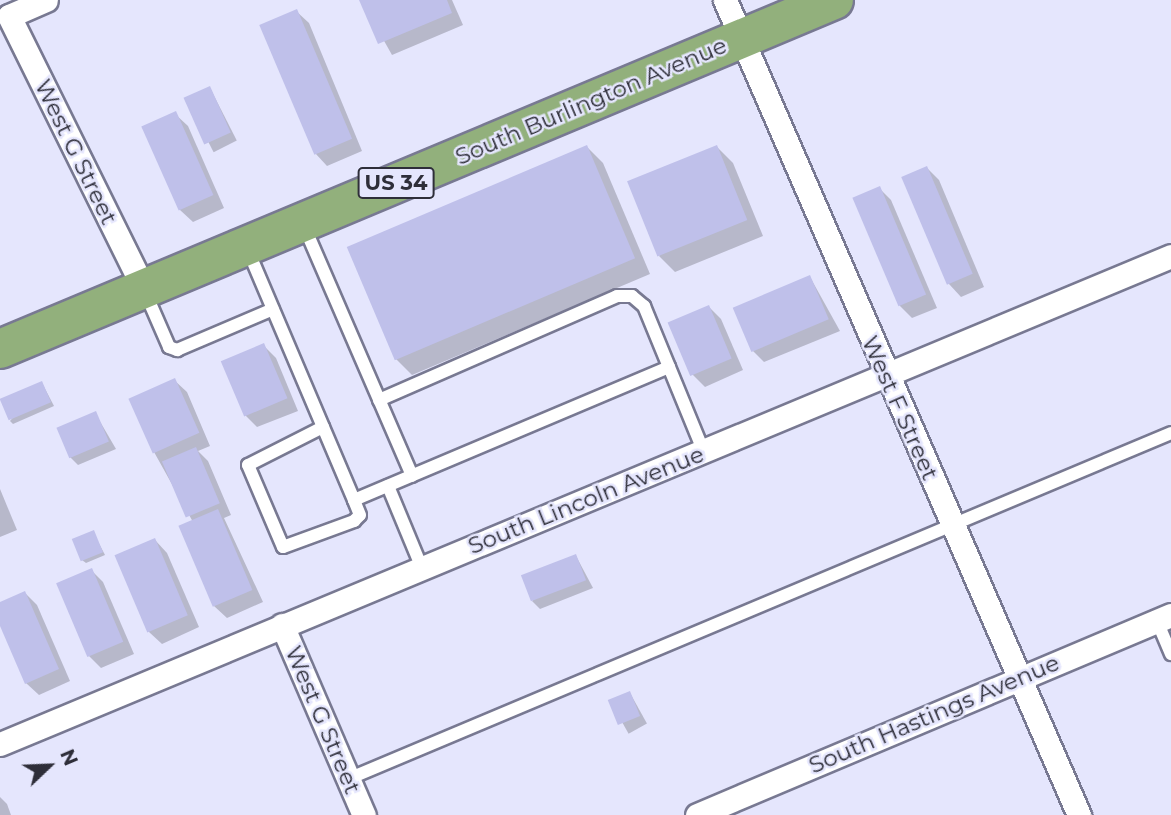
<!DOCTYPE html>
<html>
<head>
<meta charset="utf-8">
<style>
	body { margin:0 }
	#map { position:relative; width:1171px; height:815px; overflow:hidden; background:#e5e6fd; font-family:Montserrat,sans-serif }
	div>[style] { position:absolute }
	.shadow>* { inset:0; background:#0003; transform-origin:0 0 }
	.building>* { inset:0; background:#bfc0ea; transform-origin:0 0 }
	.roads { filter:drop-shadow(2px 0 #787992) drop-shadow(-2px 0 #787992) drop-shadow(0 2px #787992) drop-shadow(0 -2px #787992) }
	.service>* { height:12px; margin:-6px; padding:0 6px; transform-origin:6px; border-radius:6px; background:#fff }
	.minor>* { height:23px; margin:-11.5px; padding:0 11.5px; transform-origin:11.5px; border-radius:11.5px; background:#fff }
	.trunk>* { height:38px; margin:-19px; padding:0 19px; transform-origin:19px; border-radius:19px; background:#92b07c }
	span { translate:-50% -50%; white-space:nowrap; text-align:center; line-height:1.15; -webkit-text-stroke:5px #e5e6fd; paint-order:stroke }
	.shield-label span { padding:2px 5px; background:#e5e6fd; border:2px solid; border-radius:5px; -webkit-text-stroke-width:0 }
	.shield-label { font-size:21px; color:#2e2e39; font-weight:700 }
	.street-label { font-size:23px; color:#2e2e39 }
	.north { position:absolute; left:14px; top:731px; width:70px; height:70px; -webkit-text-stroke:5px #e5e6fd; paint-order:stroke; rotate:67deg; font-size:19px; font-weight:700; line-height:28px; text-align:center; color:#2e2e39 }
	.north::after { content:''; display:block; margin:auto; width:24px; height:32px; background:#2e2e39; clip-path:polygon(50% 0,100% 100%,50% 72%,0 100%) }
</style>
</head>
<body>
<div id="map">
	<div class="shadow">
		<i style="clip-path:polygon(361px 0,452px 0,463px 25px,392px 55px)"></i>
		<i style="clip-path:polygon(296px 11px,309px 23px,362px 151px,327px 166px,315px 153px)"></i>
		<i style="left:210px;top:88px;width:59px;height:26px;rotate:63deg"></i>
		<i style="clip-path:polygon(175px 114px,188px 126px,224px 208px,193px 222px,180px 210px)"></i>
		<i style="clip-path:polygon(587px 147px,603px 163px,650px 274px,412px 375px,396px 359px)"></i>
		<i style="clip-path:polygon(717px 147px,733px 163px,763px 236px,675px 272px,659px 256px)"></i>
		<i style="clip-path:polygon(927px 168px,939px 180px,984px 287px,961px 297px,949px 284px)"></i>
		<i style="clip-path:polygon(879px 188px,891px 200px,937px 308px,912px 318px,900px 306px)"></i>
		<i style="clip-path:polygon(810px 277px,840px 331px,764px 362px,752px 350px)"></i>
		<i style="clip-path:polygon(709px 307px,721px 319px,743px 370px,705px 387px,692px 374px)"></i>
		<i style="clip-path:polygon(263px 345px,276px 358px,298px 411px,257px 427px,245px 415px)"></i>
		<i style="clip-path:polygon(174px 380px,187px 392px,210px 446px,198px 451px,208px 461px,231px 515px,224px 518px,263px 602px,227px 618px,214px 606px,193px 522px,154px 452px)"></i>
		<i style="clip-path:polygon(42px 383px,54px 406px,13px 424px,10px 421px)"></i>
		<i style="clip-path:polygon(95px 413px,116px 449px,78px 465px,70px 457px)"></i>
		<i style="clip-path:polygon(0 489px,17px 530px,0 537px)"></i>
		<i style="clip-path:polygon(93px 532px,105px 555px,86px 563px,82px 560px)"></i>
		<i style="clip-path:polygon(155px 540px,167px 553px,199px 627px,162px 644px,149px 632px)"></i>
		<i style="clip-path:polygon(576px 556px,593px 588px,540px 609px,532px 601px)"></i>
		<i style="clip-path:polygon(91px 570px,103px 582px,134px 654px,101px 668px,89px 656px)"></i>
		<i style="clip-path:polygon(25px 593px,37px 605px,70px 681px,39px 695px,26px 683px,0 622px,0 604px)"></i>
		<i style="left:630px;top:693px;width:35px;height:21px;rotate:61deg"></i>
		<i style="clip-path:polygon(0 797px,7px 804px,11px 815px,0 815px)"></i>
	</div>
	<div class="building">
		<i style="clip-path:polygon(359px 0,447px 0,452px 13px,378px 44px)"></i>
		<i style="left:297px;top:9px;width:141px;height:41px;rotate:67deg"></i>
		<i style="left:210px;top:86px;width:51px;height:29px;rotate:66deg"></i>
		<i style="left:176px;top:111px;width:92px;height:38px;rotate:66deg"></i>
		<i style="left:587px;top:145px;width:123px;height:261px;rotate:67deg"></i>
		<i style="left:717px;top:145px;width:81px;height:97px;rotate:68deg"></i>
		<i style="left:927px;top:166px;width:117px;height:28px;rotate:67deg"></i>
		<i style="left:880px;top:186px;width:118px;height:30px;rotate:67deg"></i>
		<i style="left:810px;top:275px;width:48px;height:84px;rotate:67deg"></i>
		<i style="left:709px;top:305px;width:58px;height:45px;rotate:67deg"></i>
		<i style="left:264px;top:343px;width:60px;height:47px;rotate:67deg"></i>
		<i style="left:175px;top:378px;width:60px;height:51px;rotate:66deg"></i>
		<i style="left:42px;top:381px;width:23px;height:46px;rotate:67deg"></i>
		<i style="left:96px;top:411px;width:33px;height:43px;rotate:67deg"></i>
		<i style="left:196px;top:447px;width:61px;height:37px;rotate:67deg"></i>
		<i style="left:218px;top:509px;width:88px;height:43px;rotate:67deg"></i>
		<i style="left:94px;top:530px;width:24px;height:24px;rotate:68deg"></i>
		<i style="left:155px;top:538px;width:84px;height:44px;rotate:67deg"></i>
		<i style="left:576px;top:554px;width:28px;height:59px;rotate:69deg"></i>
		<i style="left:92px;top:568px;width:80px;height:39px;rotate:67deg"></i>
		<i style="clip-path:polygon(25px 591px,59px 669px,25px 684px,0 626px,0 602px)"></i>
		<i style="left:630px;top:691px;width:27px;height:24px;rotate:68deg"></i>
	</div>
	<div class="roads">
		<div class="service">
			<i style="left:304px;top:226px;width:272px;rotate:66.6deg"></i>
			<i style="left:247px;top:248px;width:274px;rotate:67deg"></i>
			<i style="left:354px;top:500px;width:342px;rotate:-22.9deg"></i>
			<i style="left:146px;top:294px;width:58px;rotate:66.5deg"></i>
			<i style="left:169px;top:347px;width:9px;rotate:21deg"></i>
			<i style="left:177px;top:350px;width:104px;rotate:-23.1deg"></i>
			<i style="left:379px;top:400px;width:260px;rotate:-23.6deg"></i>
			<i style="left:617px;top:296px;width:15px"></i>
			<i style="left:632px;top:296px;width:16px;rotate:40deg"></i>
			<i style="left:644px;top:306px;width:158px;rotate:67.7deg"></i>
			<i style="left:323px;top:427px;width:84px;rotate:153.1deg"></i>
			<i style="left:248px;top:465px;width:89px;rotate:66.9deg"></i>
			<i style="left:283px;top:547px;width:76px;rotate:-20.1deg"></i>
			<i style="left:354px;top:521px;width:8px;rotate:-45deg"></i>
			<i style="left:360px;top:515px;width:16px;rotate:-112deg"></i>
			<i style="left:388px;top:486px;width:89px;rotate:67.5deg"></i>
			<i style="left:1157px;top:621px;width:36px;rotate:67deg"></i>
			<i style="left:348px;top:779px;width:893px;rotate:-22.8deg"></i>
		</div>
		<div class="minor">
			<i style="left:46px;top:0;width:40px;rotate:156.6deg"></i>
			<i style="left:9px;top:16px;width:305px;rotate:63.7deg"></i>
			<i style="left:725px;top:0;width:889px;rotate:66.52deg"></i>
			<i style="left:282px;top:625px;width:207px;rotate:66.7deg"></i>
			<i style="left:0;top:744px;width:1269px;rotate:-22.62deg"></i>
			<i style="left:697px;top:815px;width:514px;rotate:-22.88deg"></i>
		</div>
		<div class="trunk">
			<i style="left:0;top:349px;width:904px;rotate:-22.71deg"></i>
		</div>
	</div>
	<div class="shield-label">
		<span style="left:396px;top:183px">US 34</span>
	</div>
	<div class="street-label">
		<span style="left:591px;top:101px;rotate:-23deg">South Burlington Avenue</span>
		<span style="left:76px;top:152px;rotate:64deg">West G Street</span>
		<span style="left:900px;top:408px;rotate:66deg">West F Street</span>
		<span style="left:586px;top:500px;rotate:-22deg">South Lincoln Avenue</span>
		<span style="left:934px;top:714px;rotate:-23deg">South Hastings Avenue</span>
		<span style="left:323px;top:720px;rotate:67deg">West G Street</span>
	</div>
	<div class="north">N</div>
</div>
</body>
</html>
